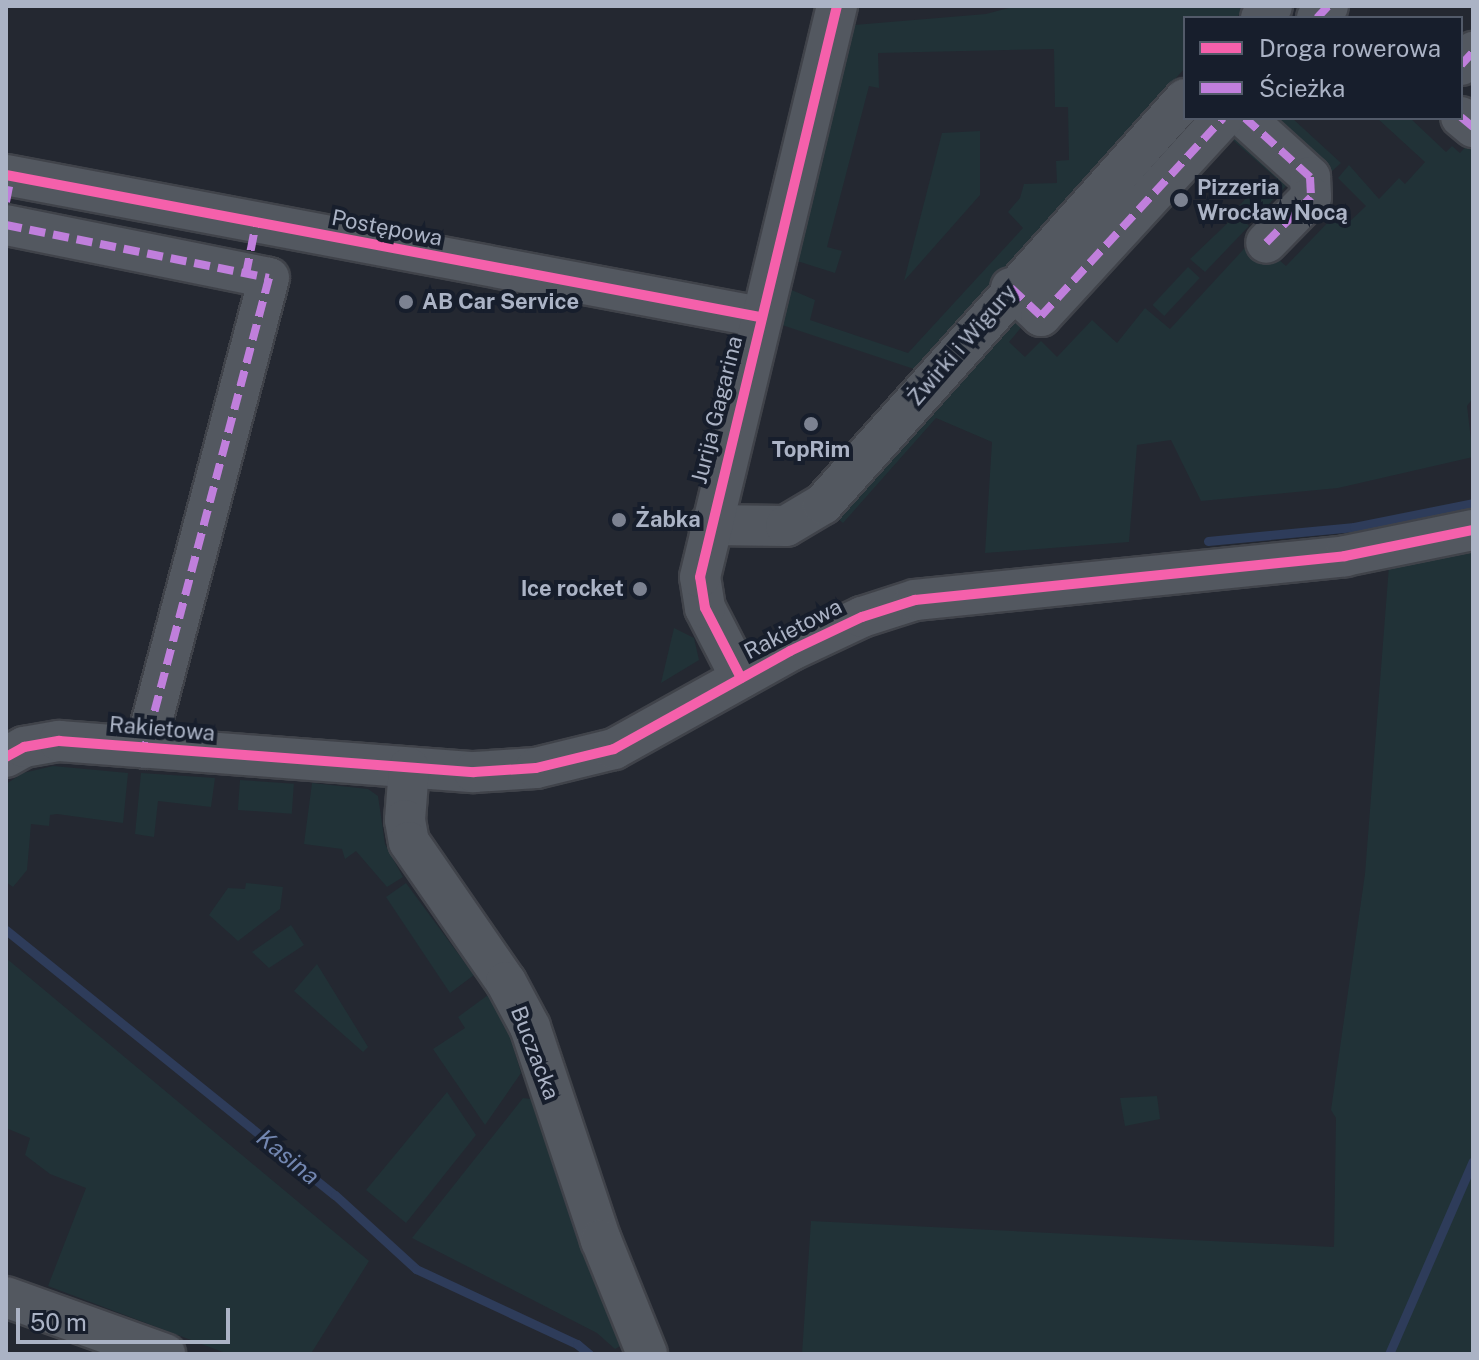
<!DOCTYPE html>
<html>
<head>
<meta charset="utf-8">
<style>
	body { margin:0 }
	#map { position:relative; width:1479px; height:1360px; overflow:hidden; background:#242831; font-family:"Public Sans",sans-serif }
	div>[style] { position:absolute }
	.green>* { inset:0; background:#213237; transform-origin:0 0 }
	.stream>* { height:9px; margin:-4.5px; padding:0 4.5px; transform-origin:4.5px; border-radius:4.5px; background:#2e3c5a }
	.roads { filter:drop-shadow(2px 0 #40434a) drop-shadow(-2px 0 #40434a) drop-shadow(0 2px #40434a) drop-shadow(0 -2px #40434a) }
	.minor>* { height:40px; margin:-20px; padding:0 20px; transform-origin:20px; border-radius:20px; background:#535860 }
	.quiet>* { height:8px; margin-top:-4px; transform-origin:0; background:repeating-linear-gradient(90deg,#c07fdc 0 16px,transparent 0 24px) }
	.cycleway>* { height:10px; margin:-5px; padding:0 5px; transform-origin:5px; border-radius:5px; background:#f560ab }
	.dots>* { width:22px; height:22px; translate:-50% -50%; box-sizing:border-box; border:4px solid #171e2c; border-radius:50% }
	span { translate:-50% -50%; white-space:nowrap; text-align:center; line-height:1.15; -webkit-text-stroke:8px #171e2c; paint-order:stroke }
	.poi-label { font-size:22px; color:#abb3c5; font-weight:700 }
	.left { translate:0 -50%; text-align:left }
	.right { translate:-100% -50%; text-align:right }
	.street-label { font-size:22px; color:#abb3c5 }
	.water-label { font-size:24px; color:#7286b0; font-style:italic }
	.frame { position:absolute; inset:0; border:8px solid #abb3c5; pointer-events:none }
	.legend { position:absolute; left:1183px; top:16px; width:280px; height:104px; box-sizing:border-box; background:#171e2c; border:2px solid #525a69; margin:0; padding:10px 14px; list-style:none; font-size:24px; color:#abb3c5 }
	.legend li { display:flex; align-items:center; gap:16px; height:40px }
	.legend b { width:40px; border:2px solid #525a69 }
	.scale { position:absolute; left:16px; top:1308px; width:214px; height:36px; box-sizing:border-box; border:4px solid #abb3c5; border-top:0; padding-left:10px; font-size:24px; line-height:28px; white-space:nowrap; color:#abb3c5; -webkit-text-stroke:6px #171e2c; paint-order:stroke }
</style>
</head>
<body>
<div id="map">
	<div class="green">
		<i style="clip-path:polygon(1016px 6px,1246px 7px,1236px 18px,1185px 18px,1185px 68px,914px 369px,779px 324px,787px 288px,815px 300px,810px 320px,908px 353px,1023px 228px,1008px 212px,1020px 198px,1024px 184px,1057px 183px,1056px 161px,1069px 160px,1068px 107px,1055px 107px,1054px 49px,878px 53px,879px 88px,869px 86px,827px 247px,842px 251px,835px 273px,794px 260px,854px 25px,986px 14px)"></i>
		<i style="clip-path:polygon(1275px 118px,1292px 118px,1341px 163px,1331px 172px)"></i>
		<i style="clip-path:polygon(1377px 118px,1410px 118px,1446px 152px,1452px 146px,1460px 153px,1473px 139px,1473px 398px,1467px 406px,1473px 457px,1338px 488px,1201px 501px,1171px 440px,1137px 445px,1129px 542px,985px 553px,992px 442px,936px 418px,843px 523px,832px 514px,980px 351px,986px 355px,1026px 311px,1024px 324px,1009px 342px,1025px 357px,1041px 341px,1057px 357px,1092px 320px,1117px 343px,1145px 308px,1170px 329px,1254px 238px,1286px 266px,1335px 215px,1346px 225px,1366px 206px,1338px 178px,1349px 165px,1379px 199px,1399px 178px,1405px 184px,1425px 162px)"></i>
		<i style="clip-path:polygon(980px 131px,980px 195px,904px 281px,942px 133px)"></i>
		<i style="clip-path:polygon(1226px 134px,1237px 135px,1289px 183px,1254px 220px,1239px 206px,1247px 197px,1255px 204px,1277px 179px)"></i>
		<i style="clip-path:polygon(1237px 214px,1249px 226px,1205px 272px,1190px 259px)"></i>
		<i style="left:1188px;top:267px;width:16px;height:52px;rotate:43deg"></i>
		<i style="clip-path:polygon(1473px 545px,1473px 1354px,802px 1354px,811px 1221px,1334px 1247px,1336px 1118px,1331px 1110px,1365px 874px,1389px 566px)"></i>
		<i style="clip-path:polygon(674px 628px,694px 638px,699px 660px,661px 683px)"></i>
		<i style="clip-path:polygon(53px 766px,128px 773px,123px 823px,57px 814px,50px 815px,49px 826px,31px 824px,27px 870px,13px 887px,6px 882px,6px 784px,23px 773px)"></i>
		<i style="clip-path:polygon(141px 773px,215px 778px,211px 807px,158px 801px,154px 837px,135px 834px)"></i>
		<i style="left:240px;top:780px;width:54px;height:30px;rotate:4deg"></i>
		<i style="clip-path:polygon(312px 783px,368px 789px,378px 796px,385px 844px,403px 877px,387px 887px,356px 851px,345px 859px,342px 849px,304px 844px)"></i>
		<i style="clip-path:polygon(246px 883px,283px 887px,280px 909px,238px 941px,209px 915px,228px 888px,245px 889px)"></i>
		<i style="clip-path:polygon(406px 883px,474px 975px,450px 993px,386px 897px)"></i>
		<i style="clip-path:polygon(291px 925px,304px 945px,269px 968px,252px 952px)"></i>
		<i style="clip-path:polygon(6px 958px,369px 1261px,312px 1352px,228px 1354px,48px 1286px,86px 1188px,50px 1174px,25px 1155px,30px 1138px,6px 1128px)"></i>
		<i style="clip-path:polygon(317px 964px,368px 1047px,363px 1052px,294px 991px)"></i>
		<i style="clip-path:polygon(488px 995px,511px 1039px,521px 1073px,485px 1125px,433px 1049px,465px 1028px,458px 1017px)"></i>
		<i style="clip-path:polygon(447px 1092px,476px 1135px,406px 1223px,366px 1190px)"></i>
		<i style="clip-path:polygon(1157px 1096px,1160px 1119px,1125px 1126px,1120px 1098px)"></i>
		<i style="clip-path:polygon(523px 1098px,531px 1099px,586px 1256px,624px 1344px,615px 1349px,597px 1333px,412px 1238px)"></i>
	</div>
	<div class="stream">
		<i style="left:1208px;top:541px;width:147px;rotate:-5.5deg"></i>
		<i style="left:1354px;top:527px;width:121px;rotate:-11.4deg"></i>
		<i style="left:6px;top:930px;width:422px;rotate:38.9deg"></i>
		<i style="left:335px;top:1195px;width:110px;rotate:42.4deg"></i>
		<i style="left:416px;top:1269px;width:178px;rotate:25deg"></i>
		<i style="left:577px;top:1344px;width:16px;rotate:40deg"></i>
		<i style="left:1389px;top:1354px;width:210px;rotate:-66.5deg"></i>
	</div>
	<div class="roads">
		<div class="minor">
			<i style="left:1261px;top:18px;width:16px;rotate:-47deg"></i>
			<i style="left:1317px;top:18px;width:16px;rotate:-47deg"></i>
			<i style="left:1461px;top:65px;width:18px;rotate:-47deg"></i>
			<i style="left:1461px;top:117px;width:16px;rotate:40deg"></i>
			<i style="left:1245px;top:118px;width:88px;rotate:42.2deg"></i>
			<i style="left:1310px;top:177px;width:20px;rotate:87deg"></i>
			<i style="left:1311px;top:197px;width:64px;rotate:134.4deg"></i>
			<i style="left:6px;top:175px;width:767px;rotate:10.67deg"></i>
			<i style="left:6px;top:225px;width:268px;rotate:11.4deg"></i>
			<i style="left:269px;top:278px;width:486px;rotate:104.8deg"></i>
			<i style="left:1011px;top:288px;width:41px;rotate:43deg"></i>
			<i style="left:1041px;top:316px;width:269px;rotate:-47.4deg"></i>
			<i style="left:709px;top:525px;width:77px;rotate:0.7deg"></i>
			<i style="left:786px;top:526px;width:43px;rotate:-30.7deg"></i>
			<i style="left:823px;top:504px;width:543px;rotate:-48.21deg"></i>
			<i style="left:741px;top:678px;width:79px;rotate:-117.2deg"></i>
			<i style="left:705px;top:608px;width:31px;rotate:-99deg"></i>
			<i style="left:700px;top:577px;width:587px;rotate:-76.51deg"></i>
			<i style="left:6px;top:757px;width:21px;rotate:-29deg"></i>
			<i style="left:24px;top:747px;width:36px;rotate:-10deg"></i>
			<i style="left:59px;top:741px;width:416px;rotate:4.3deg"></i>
			<i style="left:474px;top:772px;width:62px;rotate:-3.7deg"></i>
			<i style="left:536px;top:768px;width:80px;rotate:-13.7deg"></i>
			<i style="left:614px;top:749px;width:201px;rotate:-29.1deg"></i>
			<i style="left:790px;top:651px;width:80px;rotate:-25.3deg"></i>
			<i style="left:862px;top:617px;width:56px;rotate:-17.8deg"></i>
			<i style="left:915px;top:600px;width:432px;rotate:-5.8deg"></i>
			<i style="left:1345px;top:556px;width:131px;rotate:-11.5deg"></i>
			<i style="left:409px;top:768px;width:52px;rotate:94.4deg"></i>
			<i style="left:405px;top:820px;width:22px;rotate:80deg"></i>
			<i style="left:409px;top:842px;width:170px;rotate:55.3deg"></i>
			<i style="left:506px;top:982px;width:51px;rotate:61.9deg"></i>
			<i style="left:530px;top:1027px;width:225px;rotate:71.6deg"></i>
			<i style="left:601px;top:1240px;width:123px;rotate:68deg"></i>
			<i style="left:6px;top:1297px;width:169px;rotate:19.7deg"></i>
		</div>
	</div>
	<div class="quiet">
		<i style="left:1317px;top:18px;width:16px;rotate:-47deg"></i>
		<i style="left:1461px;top:65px;width:18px;rotate:-47deg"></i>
		<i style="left:1461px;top:117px;width:16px;rotate:40deg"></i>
		<i style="left:1245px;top:118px;width:88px;rotate:42.2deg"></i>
		<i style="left:1310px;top:177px;width:20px;rotate:87deg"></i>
		<i style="left:1311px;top:197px;width:64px;rotate:134.4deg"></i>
		<i style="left:6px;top:202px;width:26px;rotate:-79deg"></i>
		<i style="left:6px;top:225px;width:268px;rotate:11.4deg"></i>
		<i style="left:269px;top:278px;width:486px;rotate:104.8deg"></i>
		<i style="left:246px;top:274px;width:52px;rotate:-78.9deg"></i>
		<i style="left:1011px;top:288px;width:41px;rotate:43deg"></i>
		<i style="left:1041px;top:316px;width:269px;rotate:-47.4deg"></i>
	</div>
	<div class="cycleway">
		<i style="left:6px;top:175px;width:767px;rotate:10.67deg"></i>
		<i style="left:741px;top:678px;width:79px;rotate:-117.2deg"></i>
		<i style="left:705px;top:608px;width:31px;rotate:-99deg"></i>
		<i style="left:700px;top:577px;width:587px;rotate:-76.51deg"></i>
		<i style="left:6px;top:757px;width:21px;rotate:-29deg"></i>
		<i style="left:24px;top:747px;width:36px;rotate:-10deg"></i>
		<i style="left:59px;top:741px;width:416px;rotate:4.3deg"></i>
		<i style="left:474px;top:772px;width:62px;rotate:-3.7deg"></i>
		<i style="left:536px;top:768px;width:80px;rotate:-13.7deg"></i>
		<i style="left:614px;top:749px;width:201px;rotate:-29.1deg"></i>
		<i style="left:790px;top:651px;width:80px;rotate:-25.3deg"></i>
		<i style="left:862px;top:617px;width:56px;rotate:-17.8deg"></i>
		<i style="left:915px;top:600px;width:432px;rotate:-5.8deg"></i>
		<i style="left:1345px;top:556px;width:131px;rotate:-11.5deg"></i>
	</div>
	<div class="dots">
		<i style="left:1181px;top:200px;background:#7c8291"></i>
		<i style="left:406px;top:302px;background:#7c8291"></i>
		<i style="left:811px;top:424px;background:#7c8291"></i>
		<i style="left:619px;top:520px;background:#7c8291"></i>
		<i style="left:640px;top:589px;background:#7c8291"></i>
	</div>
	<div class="poi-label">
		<span class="left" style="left:1197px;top:200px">Pizzeria<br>Wrocław Nocą</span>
		<span class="left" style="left:422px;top:302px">AB Car Service</span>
		<span style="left:811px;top:450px">TopRim</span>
		<span class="left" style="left:635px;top:520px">Żabka</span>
		<span class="right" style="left:624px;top:589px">Ice rocket</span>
	</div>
	<div class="street-label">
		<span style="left:387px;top:228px;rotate:11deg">Postępowa</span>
		<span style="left:962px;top:345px;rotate:-49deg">Żwirki i Wigury</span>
		<span style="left:717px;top:410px;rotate:-76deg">Jurija Gagarina</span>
		<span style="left:793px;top:629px;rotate:-27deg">Rakietowa</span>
		<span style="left:162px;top:729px;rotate:5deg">Rakietowa</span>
		<span style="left:535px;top:1053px;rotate:69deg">Buczacka</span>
	</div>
	<div class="water-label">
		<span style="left:288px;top:1157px;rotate:39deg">Kasina</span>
	</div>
	<div class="frame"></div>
	<ul class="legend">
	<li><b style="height:10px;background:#f560ab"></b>Droga rowerowa</li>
	<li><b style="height:10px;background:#c07fdc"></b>Ścieżka</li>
	</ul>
	<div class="scale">50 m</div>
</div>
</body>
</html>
